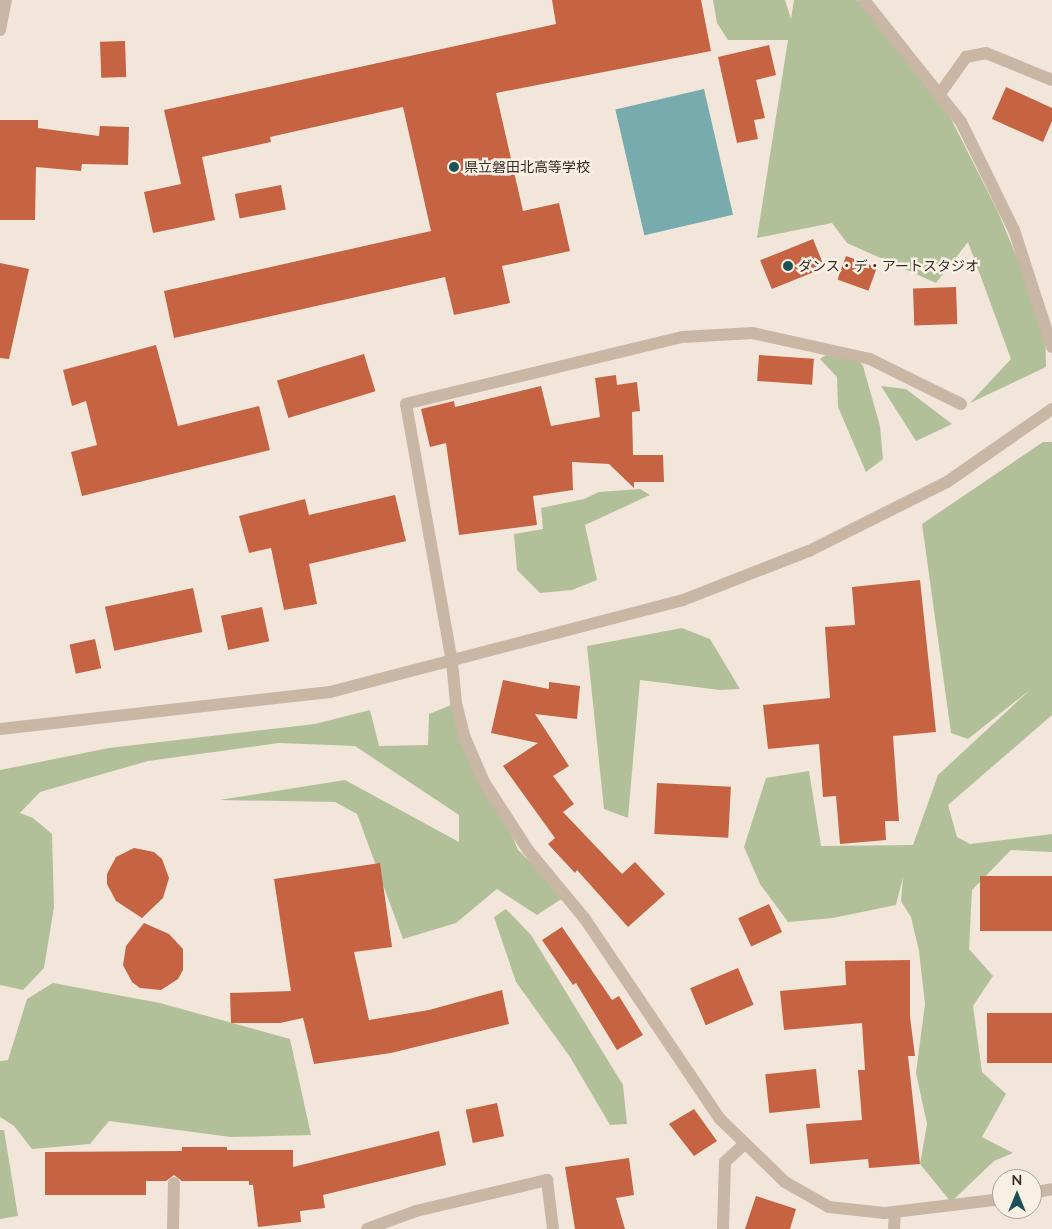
<!DOCTYPE html>
<html>
<head>
<meta charset="utf-8">
<style>
	body { margin:0 }
	#map { position:relative; width:1052px; height:1229px; overflow:hidden; background:#f1e6d9; font-family:Lato,"Noto Sans JP",sans-serif }
	div>[style] { position:absolute }
	.green>* { inset:0; background:#b2c099 }
	.water>* { inset:0; background:#78abae; transform-origin:0 0 }
	.building>* { inset:0; background:#c56342; transform-origin:0 0 }
	.minor>* { height:12px; margin:-6px; padding:0 6px; transform-origin:6px; border-radius:6px; background:#c9b6a5 }
	.dots>* { width:14px; height:14px; translate:-50% -50%; box-sizing:border-box; border:2px solid #f9f0e5; border-radius:50% }
	span { translate:-50% -50%; white-space:nowrap; text-align:center; line-height:1.15; -webkit-text-stroke:5px #f9f0e5; paint-order:stroke }
	.poi-label { font-size:14px; color:#342b26 }
	.left { translate:0 -50%; text-align:left }
	.north { position:absolute; left:992px; top:1169px; width:50px; height:50px; box-sizing:border-box; background:#f9f0e5; border:1px solid #aaa199; border-radius:50%; rotate:0deg; font-size:14px; font-weight:700; line-height:20px; text-align:center; color:#342b26 }
	.north::after { content:''; display:block; margin:auto; width:18px; height:22px; background:#1c5156; clip-path:polygon(50% 0,100% 100%,50% 72%,0 100%) }
</style>
</head>
<body>
<div id="map">
	<div class="green">
		<i style="clip-path:polygon(713px 0,785px 0,791px 19px,794px 0,857px 0,939px 95px,998px 212px,1045px 325px,1046px 367px,970px 403px,1011px 359px,968px 242px,936px 283px,847px 243px,832px 223px,757px 238px,788px 40px,728px 40px,717px 23px)"></i>
		<i style="clip-path:polygon(833px 350px,854px 356px,863px 366px,880px 426px,883px 459px,866px 472px,838px 407px,837px 377px,820px 359px)"></i>
		<i style="clip-path:polygon(881px 386px,906px 389px,952px 424px,916px 441px)"></i>
		<i style="clip-path:polygon(1043px 442px,1052px 442px,1052px 715px,948px 805px,957px 837px,970px 844px,1052px 834px,1052px 852px,1011px 850px,972px 890px,969px 949px,993px 976px,973px 1006px,982px 1072px,1006px 1094px,982px 1137px,1013px 1153px,994px 1161px,951px 1202px,920px 1164px,927px 1124px,916px 1073px,925px 1004px,919px 951px,911px 917px,901px 901px,903px 877px,896px 905px,833px 918px,788px 922px,760px 884px,744px 847px,766px 778px,809px 771px,821px 846px,913px 845px,938px 775px,1031px 689px,968px 739px,951px 733px,922px 524px)"></i>
		<i style="clip-path:polygon(640px 489px,650px 495px,585px 525px,597px 580px,572px 590px,540px 593px,517px 570px,514px 534px,543px 529px,541px 508px,584px 499px,599px 492px)"></i>
		<i style="clip-path:polygon(682px 628px,710px 639px,740px 689px,720px 690px,640px 680px,628px 818px,604px 809px,587px 646px)"></i>
		<i style="clip-path:polygon(456px 703px,518px 850px,566px 896px,537px 915px,497px 889px,456px 923px,403px 939px,357px 814px,335px 802px,219px 800px,345px 780px,459px 842px,459px 815px,355px 746px,279px 743px,148px 761px,40px 792px,20px 813px,33px 818px,52px 834px,54px 907px,44px 968px,23px 990px,0 985px,0 770px,109px 748px,315px 724px,370px 710px,379px 746px,428px 745px,429px 714px)"></i>
		<i style="clip-path:polygon(506px 909px,531px 935px,623px 1085px,627px 1124px,610px 1125px,570px 1057px,516px 982px,494px 917px)"></i>
		<i style="clip-path:polygon(53px 983px,160px 1003px,290px 1039px,311px 1135px,231px 1137px,109px 1121px,90px 1144px,32px 1149px,14px 1126px,0 1117px,0 1061px,8px 1060px,27px 999px)"></i>
		<i style="clip-path:polygon(0 1130px,4px 1130px,18px 1216px,0 1219px)"></i>
	</div>
	<div class="water">
		<i style="left:704px;top:89px;width:129px;height:91px;rotate:77deg"></i>
	</div>
	<div class="building">
		<i style="clip-path:polygon(552px 0,701px 0,711px 51px,496px 93px,523px 211px,559px 203px,570px 251px,502px 266px,510px 303px,454px 315px,445px 277px,174px 338px,164px 291px,431px 231px,403px 107px,270px 137px,271px 142px,202px 157px,215px 220px,153px 233px,144px 192px,181px 184px,164px 110px,556px 24px)"></i>
		<i style="left:125px;top:41px;width:36px;height:25px;rotate:88deg"></i>
		<i style="clip-path:polygon(769px 45px,776px 75px,756px 80px,765px 118px,754px 120px,758px 139px,737px 143px,718px 57px)"></i>
		<i style="clip-path:polygon(1006px 87px,1052px 108px,1052px 121px,1043px 142px,992px 119px)"></i>
		<i style="clip-path:polygon(0 120px,38px 120px,38px 128px,99px 136px,100px 126px,129px 127px,128px 165px,82px 164px,81px 171px,36px 167px,35px 220px,0 220px)"></i>
		<i style="left:281px;top:185px;width:25px;height:47px;rotate:79deg"></i>
		<i style="left:813px;top:239px;width:31px;height:57px;rotate:68deg"></i>
		<i style="left:846px;top:256px;width:33px;height:25px;rotate:20deg"></i>
		<i style="clip-path:polygon(0 263px,29px 269px,9px 359px,0 358px)"></i>
		<i style="left:956px;top:287px;width:37px;height:43px;rotate:88deg"></i>
		<i style="clip-path:polygon(156px 345px,178px 426px,259px 406px,270px 450px,82px 496px,71px 452px,97px 445px,86px 401px,72px 406px,63px 370px)"></i>
		<i style="left:364px;top:354px;width:39px;height:91px;rotate:73deg"></i>
		<i style="left:759px;top:355px;width:55px;height:26px;rotate:4deg"></i>
		<i style="clip-path:polygon(616px 375px,617px 385px,637px 382px,640px 411px,632px 412px,633px 455px,663px 455px,664px 482px,634px 482px,634px 488px,609px 464px,572px 462px,573px 490px,533px 496px,537px 525px,459px 535px,446px 443px,430px 447px,421px 409px,454px 401px,455px 407px,541px 386px,551px 426px,600px 417px,595px 378px)"></i>
		<i style="clip-path:polygon(395px 495px,406px 541px,309px 564px,317px 604px,284px 610px,271px 548px,249px 553px,239px 516px,305px 499px,309px 515px)"></i>
		<i style="clip-path:polygon(920px 580px,936px 732px,893px 736px,899px 821px,885px 821px,886px 840px,840px 844px,836px 796px,823px 797px,819px 744px,768px 749px,763px 705px,830px 698px,825px 627px,855px 625px,852px 587px)"></i>
		<i style="left:193px;top:588px;width:45px;height:90px;rotate:78deg"></i>
		<i style="left:262px;top:607px;width:35px;height:42px;rotate:78deg"></i>
		<i style="left:95px;top:639px;width:30px;height:26px;rotate:78deg"></i>
		<i style="clip-path:polygon(503px 680px,549px 689px,549px 682px,580px 686px,577px 719px,535px 714px,569px 766px,553px 776px,574px 804px,563px 812px,622px 874px,635px 862px,665px 894px,628px 927px,577px 870px,575px 873px,548px 844px,555px 838px,503px 766px,538px 743px,491px 733px)"></i>
		<i style="left:657px;top:783px;width:74px;height:51px;rotate:3deg"></i>
		<i style="clip-path:polygon(134px 848px,154px 852px,162px 859px,169px 878px,163px 898px,142px 918px,116px 901px,107px 884px,107px 874px,116px 857px)"></i>
		<i style="clip-path:polygon(380px 863px,392px 947px,354px 952px,369px 1020px,429px 1010px,502px 990px,509px 1024px,391px 1053px,314px 1064px,303px 1018px,280px 1023px,231px 1023px,230px 993px,291px 991px,274px 879px)"></i>
		<i style="left:1052px;top:876px;width:55px;height:72px;rotate:90deg"></i>
		<i style="left:769px;top:904px;width:31px;height:34px;rotate:65deg"></i>
		<i style="clip-path:polygon(144px 923px,169px 934px,183px 949px,183px 970px,178px 979px,161px 990px,140px 988px,132px 982px,123px 965px,126px 946px)"></i>
		<i style="clip-path:polygon(562px 927px,612px 1000px,619px 996px,643px 1035px,617px 1050px,576px 983px,573px 985px,542px 940px)"></i>
		<i style="clip-path:polygon(910px 960px,910px 1017px,915px 1056px,908px 1056px,920px 1164px,869px 1168px,868px 1159px,810px 1164px,806px 1124px,862px 1120px,858px 1070px,865px 1070px,862px 1023px,784px 1030px,780px 991px,846px 985px,845px 961px)"></i>
		<i style="left:738px;top:968px;width:40px;height:52px;rotate:67deg"></i>
		<i style="left:1052px;top:1013px;width:50px;height:65px;rotate:90deg"></i>
		<i style="left:816px;top:1069px;width:39px;height:51px;rotate:84deg"></i>
		<i style="left:497px;top:1103px;width:34px;height:32px;rotate:78deg"></i>
		<i style="clip-path:polygon(694px 1109px,717px 1141px,694px 1156px,669px 1124px)"></i>
		<i style="clip-path:polygon(439px 1131px,446px 1165px,323px 1195px,325px 1208px,300px 1211px,301px 1222px,258px 1227px,253px 1185px,249px 1185px,249px 1181px,182px 1181px,174px 1175px,166px 1181px,146px 1181px,146px 1195px,45px 1195px,45px 1152px,182px 1151px,182px 1147px,227px 1147px,227px 1150px,293px 1150px,293px 1167px)"></i>
		<i style="clip-path:polygon(629px 1158px,634px 1195px,616px 1198px,625px 1229px,575px 1229px,565px 1167px)"></i>
		<i style="clip-path:polygon(756px 1196px,796px 1209px,790px 1229px,745px 1229px)"></i>
	</div>
	<div class="minor">
		<i style="left:864px;top:0;width:156px;rotate:51.5deg"></i>
		<i style="left:961px;top:122px;width:120px;rotate:63.9deg"></i>
		<i style="left:1014px;top:230px;width:123px;rotate:72deg"></i>
		<i style="left:0;top:30px;width:31px;rotate:-79deg"></i>
		<i style="left:939px;top:95px;width:47px;rotate:-54.6deg"></i>
		<i style="left:966px;top:57px;width:20px;rotate:-11deg"></i>
		<i style="left:986px;top:53px;width:71px;rotate:22.2deg"></i>
		<i style="left:961px;top:404px;width:102px;rotate:-153.7deg"></i>
		<i style="left:870px;top:359px;width:120px;rotate:-167.5deg"></i>
		<i style="left:753px;top:333px;width:71px;rotate:176.8deg"></i>
		<i style="left:682px;top:337px;width:284px;rotate:166.4deg"></i>
		<i style="left:406px;top:404px;width:262px;rotate:79.9deg"></i>
		<i style="left:452px;top:662px;width:41px;rotate:84.4deg"></i>
		<i style="left:456px;top:703px;width:36px;rotate:76deg"></i>
		<i style="left:465px;top:738px;width:48px;rotate:66.6deg"></i>
		<i style="left:484px;top:782px;width:81px;rotate:57.1deg"></i>
		<i style="left:528px;top:850px;width:89px;rotate:50.4deg"></i>
		<i style="left:585px;top:919px;width:241px;rotate:56deg"></i>
		<i style="left:720px;top:1119px;width:91px;rotate:44.1deg"></i>
		<i style="left:785px;top:1182px;width:51px;rotate:29.6deg"></i>
		<i style="left:829px;top:1207px;width:56px;rotate:6.1deg"></i>
		<i style="left:885px;top:1213px;width:118px;rotate:-6.8deg"></i>
		<i style="left:0;top:729px;width:332px;rotate:-6.4deg"></i>
		<i style="left:330px;top:692px;width:365px;rotate:-14.6deg"></i>
		<i style="left:683px;top:600px;width:135px;rotate:-21.3deg"></i>
		<i style="left:809px;top:551px;width:154px;rotate:-26.6deg"></i>
		<i style="left:947px;top:482px;width:128px;rotate:-34.8deg"></i>
		<i style="left:1032px;top:1193px;width:20px;rotate:-11deg"></i>
		<i style="left:173px;top:1229px;width:46px;rotate:-88.8deg"></i>
		<i style="left:367px;top:1229px;width:52px;rotate:-20.2deg"></i>
		<i style="left:416px;top:1211px;width:135px;rotate:-13.3deg"></i>
		<i style="left:547px;top:1180px;width:49px;rotate:83deg"></i>
		<i style="left:723px;top:1229px;width:67px;rotate:-88.3deg"></i>
		<i style="left:725px;top:1162px;width:26px;rotate:-43deg"></i>
		<i style="left:894px;top:1229px;width:17px;rotate:-87deg"></i>
	</div>
	<div class="dots">
		<i style="left:454px;top:167px;background:#1c5156"></i>
		<i style="left:788px;top:266px;background:#1c5156"></i>
	</div>
	<div class="poi-label">
		<span class="left" style="left:464px;top:167px">県立磐田北高等学校</span>
		<span class="left" style="left:798px;top:266px">ダンス・デ・アートスタジオ</span>
	</div>
	<div class="north">N</div>
</div>
</body>
</html>
